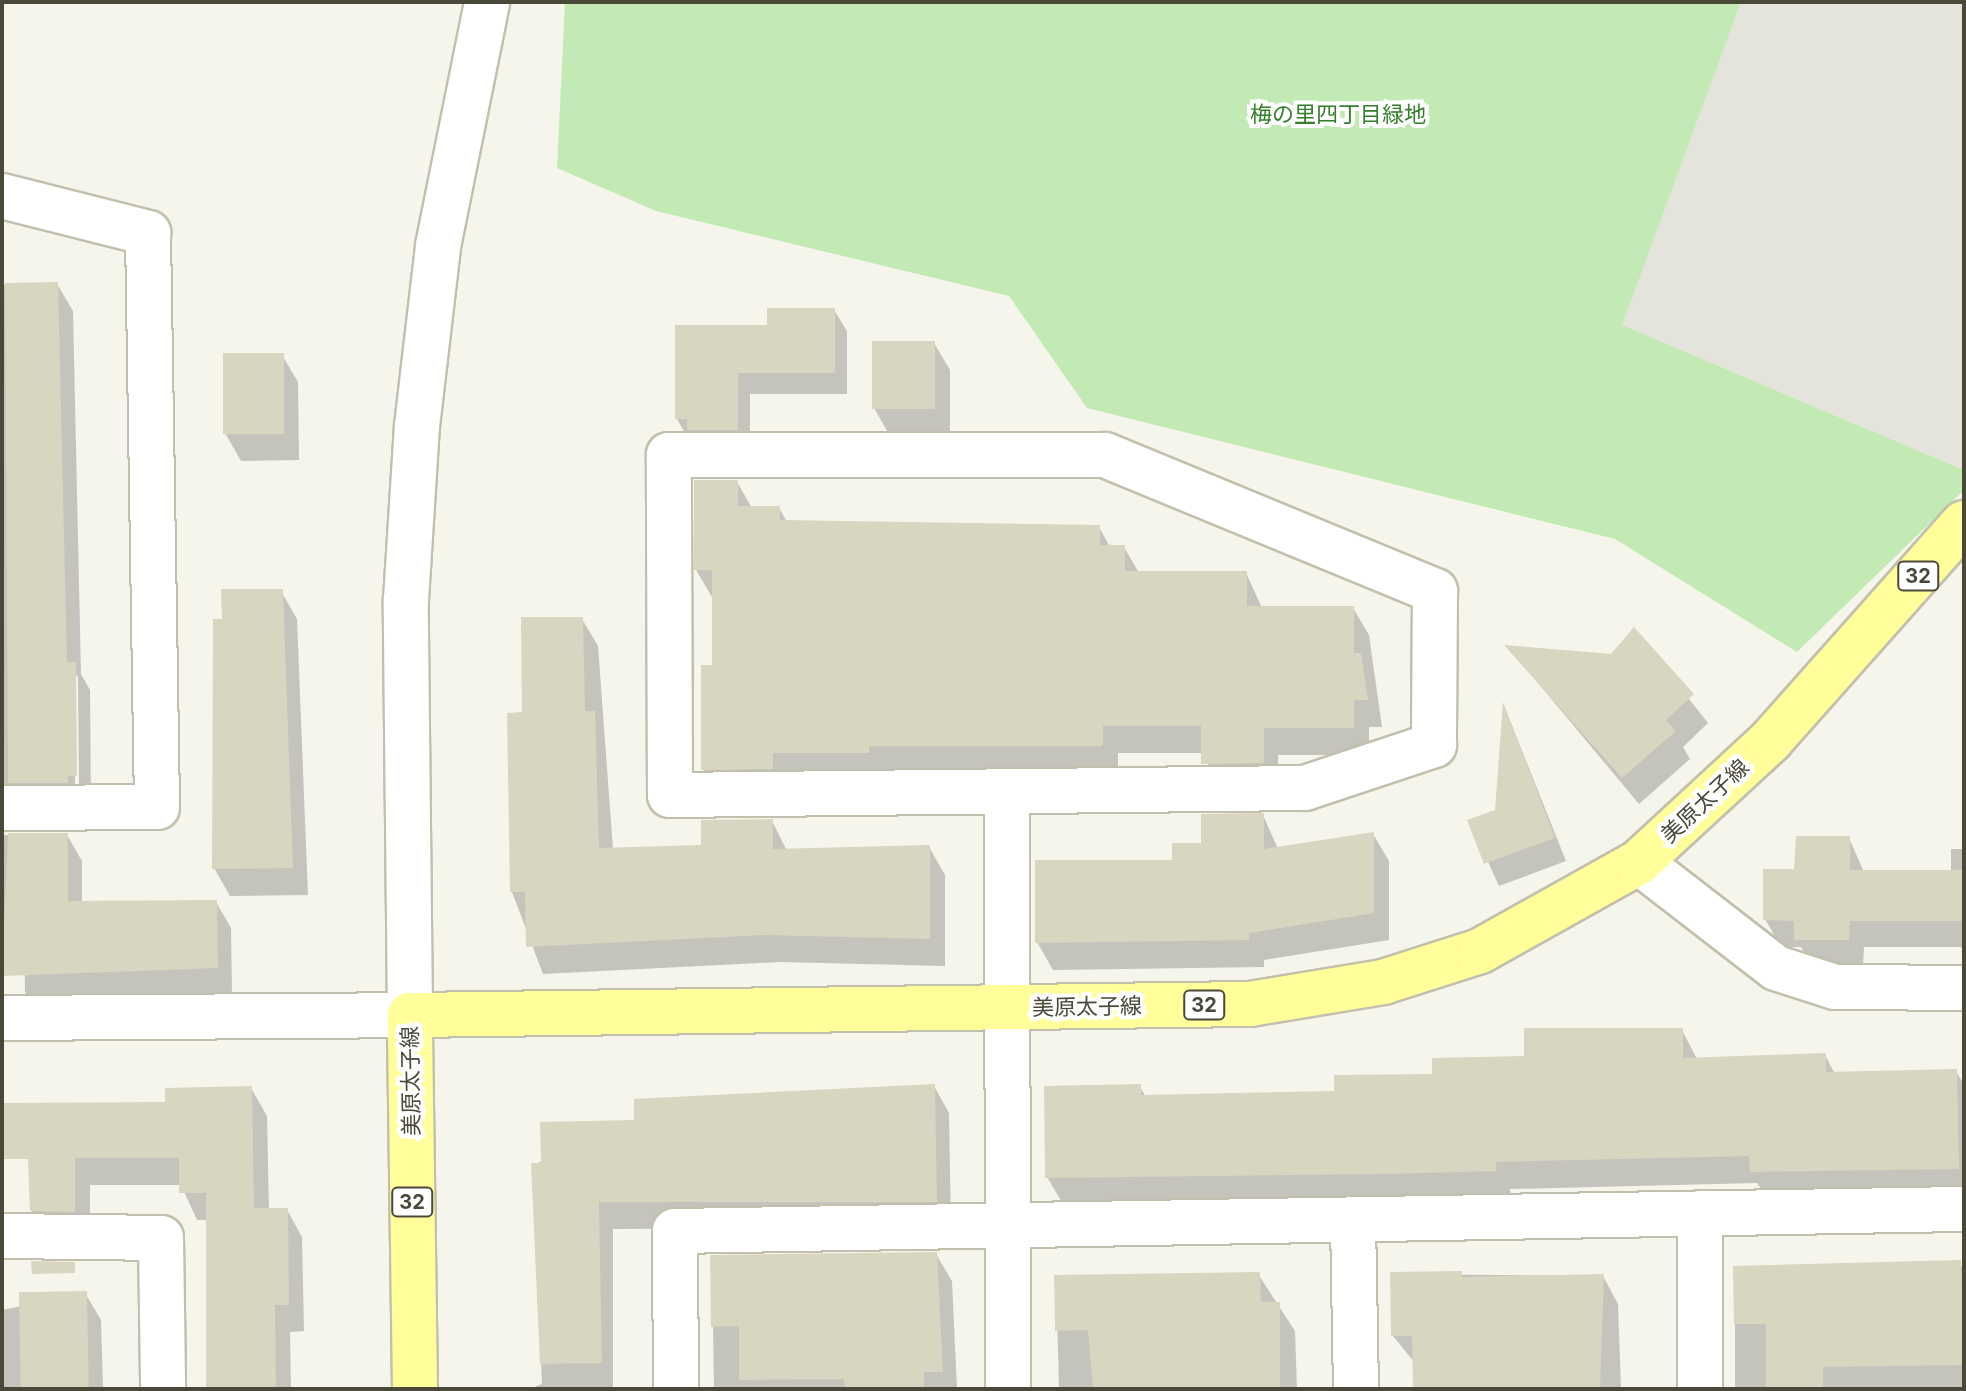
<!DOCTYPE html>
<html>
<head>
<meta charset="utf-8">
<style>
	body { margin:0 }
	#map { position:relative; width:1966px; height:1391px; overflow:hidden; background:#f6f5eb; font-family:Inter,"Noto Sans JP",sans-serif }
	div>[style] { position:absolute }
	.industrial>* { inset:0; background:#e5e4dc }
	.green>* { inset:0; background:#c3eab4 }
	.shadow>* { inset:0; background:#0003; transform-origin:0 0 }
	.building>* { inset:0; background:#d8d5c0; transform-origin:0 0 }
	.roads { filter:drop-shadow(2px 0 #c1c0ad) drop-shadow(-2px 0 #c1c0ad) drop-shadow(0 2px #c1c0ad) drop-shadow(0 -2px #c1c0ad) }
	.minor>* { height:44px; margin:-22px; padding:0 22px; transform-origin:22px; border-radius:22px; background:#fff }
	.major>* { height:44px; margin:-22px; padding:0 22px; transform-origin:22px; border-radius:22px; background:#fffe9b }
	span { translate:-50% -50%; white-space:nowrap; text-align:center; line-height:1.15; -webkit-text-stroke:8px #fff; paint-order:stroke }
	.shield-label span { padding:2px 6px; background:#fff; border:2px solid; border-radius:6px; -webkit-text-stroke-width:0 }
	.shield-label { font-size:20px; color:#4a4839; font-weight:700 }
	.park-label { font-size:22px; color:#327e2a }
	.street-label { font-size:22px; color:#4a4839 }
	.frame { position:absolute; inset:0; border:4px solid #4a4839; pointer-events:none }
</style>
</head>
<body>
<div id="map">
	<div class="industrial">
		<i style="clip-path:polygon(1741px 2px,1964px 2px,1964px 470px,1621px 325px)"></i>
	</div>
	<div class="green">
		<i style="clip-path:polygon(565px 2px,1741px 2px,1622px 325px,1964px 470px,1964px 490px,1797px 652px,1615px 539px,1087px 408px,1009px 296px,656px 211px,557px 168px)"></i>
	</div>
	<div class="shadow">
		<i style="clip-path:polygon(evenodd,57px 284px,73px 311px,81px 674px,90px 690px,91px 802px,2px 818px,2px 285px,57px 284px,74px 673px,78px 677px,79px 786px,75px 786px,74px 673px)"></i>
		<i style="clip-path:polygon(834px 310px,847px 331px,847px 394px,750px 394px,750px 451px,689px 440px,677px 419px,769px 327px)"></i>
		<i style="clip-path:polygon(934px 343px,950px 370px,950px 436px,890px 436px,874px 408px)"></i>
		<i style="clip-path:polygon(282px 355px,298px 382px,299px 460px,241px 461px,225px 433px)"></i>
		<i style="clip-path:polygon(737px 482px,752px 508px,779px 508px,787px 522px,1099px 527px,1110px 547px,1124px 547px,1139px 573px,1246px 573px,1262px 608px,1353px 608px,1369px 635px,1382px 727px,1369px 727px,1369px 755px,1278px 755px,1278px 790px,1219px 791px,1203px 753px,1118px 753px,1118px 773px,719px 797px,703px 769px,714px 667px,712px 597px,696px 570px)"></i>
		<i style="clip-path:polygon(281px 591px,297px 619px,308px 895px,230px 896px,214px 868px,224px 621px)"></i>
		<i style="clip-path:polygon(582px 619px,598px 646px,613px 849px,703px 847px,772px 821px,787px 851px,929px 847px,945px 875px,945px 966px,781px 962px,543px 974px,512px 892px,524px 714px)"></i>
		<i style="clip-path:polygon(1634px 630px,1708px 723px,1683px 747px,1690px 759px,1639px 804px,1508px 647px,1612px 656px)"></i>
		<i style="clip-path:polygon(1505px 708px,1566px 861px,1499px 886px,1470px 822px,1497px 811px)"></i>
		<i style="clip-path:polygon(1263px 815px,1278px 849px,1373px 834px,1389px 861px,1389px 940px,1264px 960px,1264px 967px,1053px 970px,1037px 942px)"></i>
		<i style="clip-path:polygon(2px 835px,67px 835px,82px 861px,82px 903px,216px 902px,231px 928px,232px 994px,82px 995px,82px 1019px,41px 1019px,25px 992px,24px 934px,2px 934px)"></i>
		<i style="clip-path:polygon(1849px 838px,1864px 872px,1951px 872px,1951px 849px,1964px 849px,1964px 953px,1961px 947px,1864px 947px,1863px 966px,1812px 966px,1801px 947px,1781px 947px,1765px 919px,1796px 871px)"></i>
		<i style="clip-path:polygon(1682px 1030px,1697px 1059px,1825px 1055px,1835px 1074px,1956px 1071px,1964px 1085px,1964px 1196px,1767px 1198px,1757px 1183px,1510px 1189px,1511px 1197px,1063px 1204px,1047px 1177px,1140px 1087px,1146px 1097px,1336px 1093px)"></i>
		<i style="clip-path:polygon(934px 1086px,949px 1113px,951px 1228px,613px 1229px,613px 1389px,529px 1389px,542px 1384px,533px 1165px,636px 1121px)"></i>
		<i style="clip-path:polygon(251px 1088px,267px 1116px,269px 1210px,287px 1210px,302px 1237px,304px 1331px,290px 1332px,291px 1389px,209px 1389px,209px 1220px,197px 1220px,181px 1185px,90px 1185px,90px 1239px,48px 1238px,32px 1211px,29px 1105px,167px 1104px)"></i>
		<i style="clip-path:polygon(936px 1254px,952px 1281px,957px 1389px,714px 1389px,712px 1257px)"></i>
		<i style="left:1964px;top:1267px;width:122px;height:229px;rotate:90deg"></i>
		<i style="clip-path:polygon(1258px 1274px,1295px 1331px,1297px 1389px,1059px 1389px,1056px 1277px)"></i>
		<i style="clip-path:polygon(1392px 1274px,1603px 1276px,1618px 1304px,1621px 1389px,1415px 1389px,1415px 1363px,1393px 1336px)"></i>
		<i style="clip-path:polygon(85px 1293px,101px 1320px,103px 1389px,2px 1389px,2px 1310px)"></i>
	</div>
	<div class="building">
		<i style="clip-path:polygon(58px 282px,67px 662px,76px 662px,77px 776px,68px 776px,68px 783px,8px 783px,5px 283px)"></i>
		<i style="clip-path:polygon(767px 308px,835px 308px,835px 373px,738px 373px,738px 430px,687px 430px,687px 419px,675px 419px,675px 325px,767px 325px)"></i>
		<i style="left:872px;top:341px;width:63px;height:68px"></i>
		<i style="left:223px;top:353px;width:61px;height:81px"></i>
		<i style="clip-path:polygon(694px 480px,738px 480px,738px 506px,780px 506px,780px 520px,1100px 525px,1100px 545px,1125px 545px,1125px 571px,1247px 571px,1247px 606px,1354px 606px,1354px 653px,1361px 653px,1368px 700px,1354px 700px,1354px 728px,1264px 728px,1264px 763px,1201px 764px,1201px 726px,1103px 726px,1103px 746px,869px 746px,869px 753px,773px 753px,773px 769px,701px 770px,701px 665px,712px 665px,712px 570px,694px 570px)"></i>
		<i style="clip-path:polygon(221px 589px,283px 589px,293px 868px,212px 869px,213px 619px,222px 619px)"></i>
		<i style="clip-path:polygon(521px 617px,583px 617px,585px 711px,595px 711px,599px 848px,701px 845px,701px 820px,773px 819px,773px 849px,930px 845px,930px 939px,764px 935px,526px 947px,525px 892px,510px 892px,507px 713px,522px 712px)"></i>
		<i style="clip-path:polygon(1634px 627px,1694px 694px,1666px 720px,1676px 731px,1622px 778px,1504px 645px,1611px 654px)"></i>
		<i style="clip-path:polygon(1503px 702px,1555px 838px,1484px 864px,1467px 820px,1495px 810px)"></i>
		<i style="clip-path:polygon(1264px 813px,1264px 849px,1374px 832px,1374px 913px,1249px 933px,1249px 940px,1035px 943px,1035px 860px,1172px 860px,1172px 843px,1201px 843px,1201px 814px)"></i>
		<i style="clip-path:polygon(8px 833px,68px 833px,68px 901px,217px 900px,218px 968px,2px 976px)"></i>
		<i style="clip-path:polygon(1796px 836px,1850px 836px,1850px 870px,1964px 870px,1964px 921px,1850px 921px,1849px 940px,1794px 940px,1794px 921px,1763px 920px,1763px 869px,1794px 869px)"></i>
		<i style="clip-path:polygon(1524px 1028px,1683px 1028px,1683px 1058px,1826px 1053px,1826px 1072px,1957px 1069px,1959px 1169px,1750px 1172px,1749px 1156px,1496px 1162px,1496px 1171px,1385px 1174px,1045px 1178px,1044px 1086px,1141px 1084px,1141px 1095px,1334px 1091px,1334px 1075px,1432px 1074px,1432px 1058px,1524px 1056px)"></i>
		<i style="clip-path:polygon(935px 1084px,937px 1202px,599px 1202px,602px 1363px,540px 1364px,531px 1163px,541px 1163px,540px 1122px,634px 1120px,634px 1099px)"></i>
		<i style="clip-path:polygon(252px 1086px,254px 1208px,288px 1208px,289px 1305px,275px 1305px,276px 1389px,206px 1389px,206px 1193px,179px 1193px,179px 1158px,75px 1158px,75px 1212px,30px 1211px,28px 1159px,3px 1159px,2px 1103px,165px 1102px,165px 1088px)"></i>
		<i style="clip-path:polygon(937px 1252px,943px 1372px,924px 1372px,924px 1389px,845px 1389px,844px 1379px,739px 1380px,739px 1326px,711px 1327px,710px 1255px)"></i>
		<i style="clip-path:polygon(1961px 1260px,1964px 1365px,1823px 1367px,1823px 1389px,1766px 1389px,1766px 1324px,1734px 1324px,1733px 1266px)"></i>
		<i style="clip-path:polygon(31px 1261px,75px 1262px,75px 1273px,32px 1274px)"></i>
		<i style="clip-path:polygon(1462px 1271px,1462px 1277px,1604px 1274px,1600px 1389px,1413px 1389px,1412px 1336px,1391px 1336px,1390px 1272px)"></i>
		<i style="clip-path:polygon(1260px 1272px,1261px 1302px,1280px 1302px,1280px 1389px,1093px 1389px,1088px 1330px,1055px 1331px,1054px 1275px)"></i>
		<i style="left:87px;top:1291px;width:98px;height:68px;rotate:89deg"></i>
	</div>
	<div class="roads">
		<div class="minor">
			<i style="left:2px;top:196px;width:151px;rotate:14.2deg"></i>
			<i style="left:148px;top:233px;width:574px;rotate:89.1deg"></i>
			<i style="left:157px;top:807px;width:155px;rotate:179.6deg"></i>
			<i style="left:669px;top:455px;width:436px"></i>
			<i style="left:1105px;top:455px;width:357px;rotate:22.4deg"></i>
			<i style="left:1435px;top:591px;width:154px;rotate:90.4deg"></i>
			<i style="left:1434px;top:745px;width:136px;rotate:161.6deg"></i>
			<i style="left:1305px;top:788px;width:635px;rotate:179.37deg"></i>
			<i style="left:670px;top:795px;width:340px;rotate:-90.2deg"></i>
			<i style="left:1007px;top:795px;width:594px;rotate:89.9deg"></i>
			<i style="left:1639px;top:862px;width:173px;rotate:37.7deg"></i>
			<i style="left:1776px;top:968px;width:62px;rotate:17.9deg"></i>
			<i style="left:1835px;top:987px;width:129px;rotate:0.4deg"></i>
			<i style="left:2px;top:1018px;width:408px;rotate:-0.4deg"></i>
			<i style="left:410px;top:1015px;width:415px;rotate:-90.6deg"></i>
			<i style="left:406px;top:600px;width:174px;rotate:-86.4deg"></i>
			<i style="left:417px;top:426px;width:181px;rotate:-83.3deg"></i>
			<i style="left:438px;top:246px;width:249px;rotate:-78.6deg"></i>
			<i style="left:1700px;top:1213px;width:176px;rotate:90deg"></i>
			<i style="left:1353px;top:1219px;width:170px;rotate:89deg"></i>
			<i style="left:2px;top:1236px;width:159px;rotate:0.7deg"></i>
			<i style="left:161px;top:1238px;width:151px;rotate:89.2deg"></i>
			<i style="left:676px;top:1389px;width:158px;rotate:-90.4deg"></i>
			<i style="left:675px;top:1231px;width:1289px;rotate:-0.98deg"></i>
		</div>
		<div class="major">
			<i style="left:415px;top:1389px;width:374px;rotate:-90.8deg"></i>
			<i style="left:410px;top:1015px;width:840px;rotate:-0.75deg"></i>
			<i style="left:1250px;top:1004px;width:135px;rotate:-9.4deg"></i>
			<i style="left:1383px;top:982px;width:102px;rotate:-17.7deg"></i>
			<i style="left:1480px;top:951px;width:182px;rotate:-29.2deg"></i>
			<i style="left:1639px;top:862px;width:180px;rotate:-42.7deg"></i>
			<i style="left:1771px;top:740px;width:290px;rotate:-48.4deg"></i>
		</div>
	</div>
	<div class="shield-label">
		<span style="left:1918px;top:576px">32</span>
		<span style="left:1204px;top:1005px">32</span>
		<span style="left:412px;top:1202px">32</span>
	</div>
	<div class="park-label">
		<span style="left:1338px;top:115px">梅の里四丁目緑地</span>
	</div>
	<div class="street-label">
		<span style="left:1705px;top:801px;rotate:-43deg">美原太子線</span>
		<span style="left:1087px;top:1007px;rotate:-1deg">美原太子線</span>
		<span style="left:411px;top:1081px;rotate:-91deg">美原太子線</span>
	</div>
	<div class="frame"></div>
</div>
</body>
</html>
